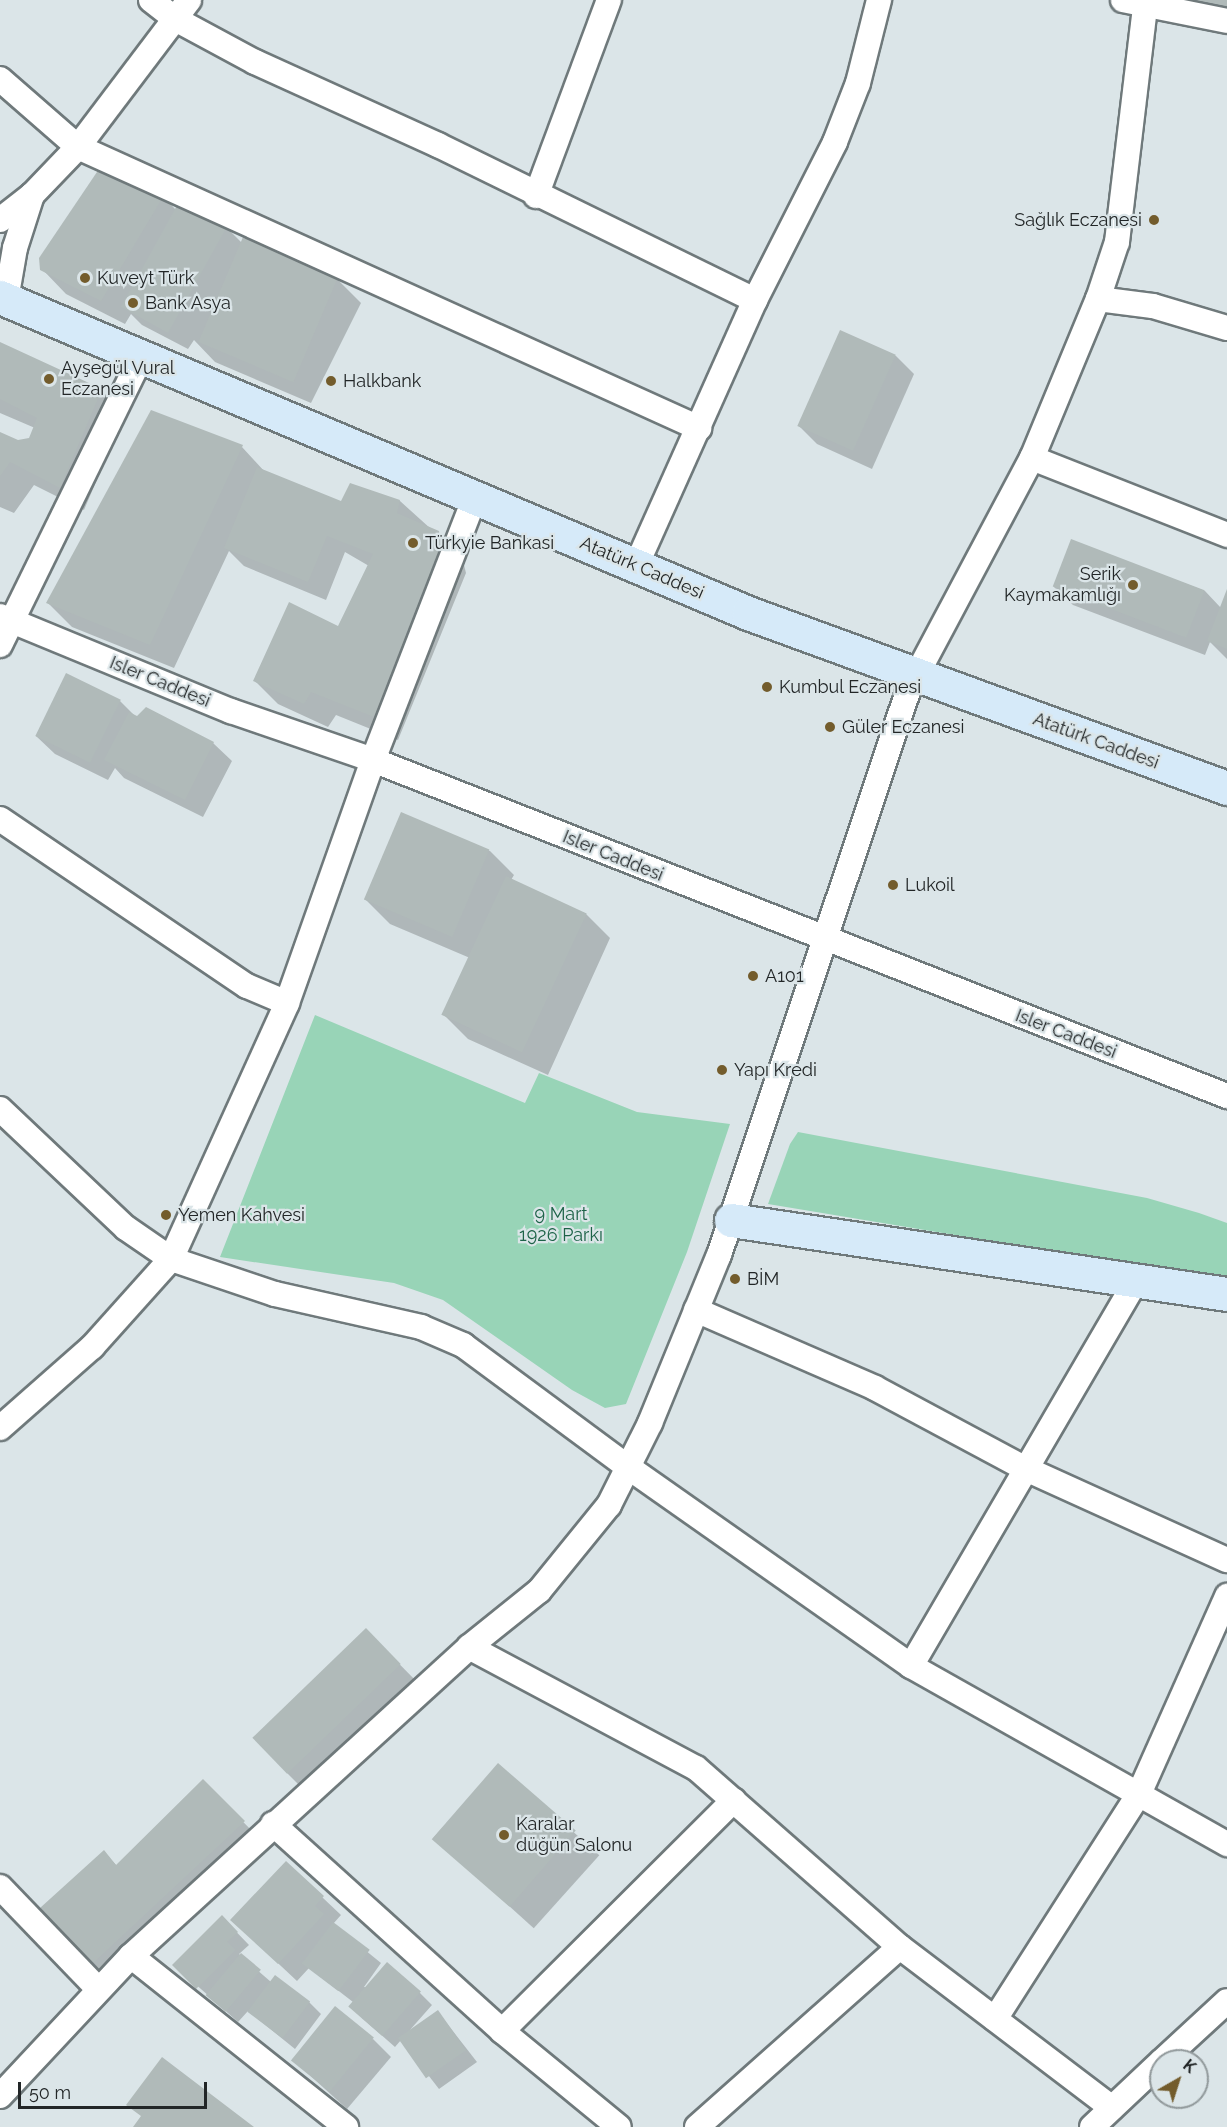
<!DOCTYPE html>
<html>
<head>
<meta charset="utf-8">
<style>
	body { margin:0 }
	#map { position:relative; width:1227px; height:2127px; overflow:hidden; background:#dbe5e8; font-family:Raleway,sans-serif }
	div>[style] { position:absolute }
	.green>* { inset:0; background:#98d4b7 }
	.shadow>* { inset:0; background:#0003; transform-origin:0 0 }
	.building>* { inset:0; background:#b0bab9; transform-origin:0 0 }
	.roads { filter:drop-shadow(2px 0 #6f797b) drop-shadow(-2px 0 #6f797b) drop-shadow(0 2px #6f797b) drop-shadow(0 -2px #6f797b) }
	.street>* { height:24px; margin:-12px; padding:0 12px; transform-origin:12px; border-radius:12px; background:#fff }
	.secondary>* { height:33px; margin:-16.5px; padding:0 16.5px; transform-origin:16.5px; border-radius:16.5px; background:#d6eaf9 }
	.dots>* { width:16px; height:16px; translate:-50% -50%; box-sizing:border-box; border:3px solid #dbe5e8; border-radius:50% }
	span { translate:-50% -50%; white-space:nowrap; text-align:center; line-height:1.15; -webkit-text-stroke:4.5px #dbe5e8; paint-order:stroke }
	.poi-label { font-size:18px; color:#222627 }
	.right { translate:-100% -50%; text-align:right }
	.left { translate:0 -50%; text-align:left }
	.street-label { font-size:18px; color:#222627 }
	.park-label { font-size:18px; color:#1d6348 }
	.north { position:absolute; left:1149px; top:2049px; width:60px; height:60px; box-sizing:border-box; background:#dbe5e8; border:2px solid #91999b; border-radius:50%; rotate:39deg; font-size:16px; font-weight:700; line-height:24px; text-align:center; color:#222627 }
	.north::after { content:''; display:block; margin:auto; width:21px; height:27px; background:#735c2c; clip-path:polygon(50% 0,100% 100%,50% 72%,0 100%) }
	.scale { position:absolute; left:18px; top:2082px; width:189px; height:27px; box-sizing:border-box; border:3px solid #222627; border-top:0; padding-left:8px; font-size:18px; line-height:21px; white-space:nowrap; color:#222627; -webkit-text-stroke:4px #dbe5e8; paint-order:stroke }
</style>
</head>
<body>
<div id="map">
	<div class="green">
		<i style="clip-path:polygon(315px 1015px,525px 1103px,539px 1073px,637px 1112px,730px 1124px,687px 1252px,626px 1404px,605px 1408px,572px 1390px,443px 1300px,394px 1283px,220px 1257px)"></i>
		<i style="clip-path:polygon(798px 1132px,1147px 1198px,1199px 1213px,1227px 1223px,1227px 1280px,768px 1204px,790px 1144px)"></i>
	</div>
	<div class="shadow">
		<i style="clip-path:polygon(163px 196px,176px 210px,226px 227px,242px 243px,244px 238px,337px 279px,361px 303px,311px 403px,215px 362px,194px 340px,188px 349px,142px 325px,131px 314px,125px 324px,66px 294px,42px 269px)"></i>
		<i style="clip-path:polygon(840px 332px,896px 356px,914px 374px,872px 469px,817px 444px,799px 426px)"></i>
		<i style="clip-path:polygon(0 344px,101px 390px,125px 414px,84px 510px,34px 485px,14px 513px,0 507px,0 433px,18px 442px,30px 439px,35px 428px,0 413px)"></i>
		<i style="clip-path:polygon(242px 447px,265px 472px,340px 502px,400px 501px,462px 557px,466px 573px,398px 740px,336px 715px,328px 727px,278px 704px,254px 680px,339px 628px,369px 566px,345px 552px,326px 600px,244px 566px,229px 551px,174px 668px,72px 627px,48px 603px)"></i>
		<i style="clip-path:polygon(1072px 541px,1205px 591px,1221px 608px,1227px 593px,1227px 659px,1210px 642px,1205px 655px,1073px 605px,1054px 587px)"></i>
		<i style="clip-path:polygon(120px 701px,136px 717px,213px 743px,232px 761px,203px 817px,124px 778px,115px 768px,108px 780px,55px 754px,36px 736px)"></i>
		<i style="clip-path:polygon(402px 814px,490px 851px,514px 875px,511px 880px,586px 914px,610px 938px,548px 1075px,468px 1039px,444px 1015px,470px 958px,390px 924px,366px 900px)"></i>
		<i style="clip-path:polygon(366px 1630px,418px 1683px,305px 1791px,287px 1773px)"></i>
		<i style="left:499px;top:1765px;width:135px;height:98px;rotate:42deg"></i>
		<i style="clip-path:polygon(203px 1781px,261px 1840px,111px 1982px,42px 1908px,104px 1852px,117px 1866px)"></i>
		<i style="clip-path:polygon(286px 1863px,341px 1915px,333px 1924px,381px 1963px,364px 1987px,420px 1993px,432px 2005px,409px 2031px,438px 2012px,477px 2062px,439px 2089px,401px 2040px,395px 2047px,362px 2018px,353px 2002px,309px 1968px,297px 1981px,251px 1938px)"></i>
		<i style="clip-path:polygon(222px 1917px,249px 1945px,239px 1954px,271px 1982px,309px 2002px,321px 2014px,295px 2049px,248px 2011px,238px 2022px,174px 1965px)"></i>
		<i style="clip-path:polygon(373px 2039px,391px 2057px,347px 2109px,292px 2059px)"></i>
	</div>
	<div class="building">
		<i style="clip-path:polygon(1183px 0,1227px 0,1227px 15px)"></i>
		<i style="clip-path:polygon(99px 169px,164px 195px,101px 301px,40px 270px,39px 258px)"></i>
		<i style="left:180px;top:200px;width:54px;height:122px;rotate:29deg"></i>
		<i style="left:243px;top:237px;width:103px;height:114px;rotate:23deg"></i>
		<i style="left:840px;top:330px;width:61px;height:105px;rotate:24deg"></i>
		<i style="clip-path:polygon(0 342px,102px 389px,60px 488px,10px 462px,0 476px,0 432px,18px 440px,29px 438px,37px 418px,0 399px)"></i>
		<i style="clip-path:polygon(151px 410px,243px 445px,150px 645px,46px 603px)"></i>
		<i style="clip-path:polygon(257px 467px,341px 501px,350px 483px,400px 500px,397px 513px,439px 531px,442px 548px,374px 717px,311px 692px,304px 704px,253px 681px,289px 602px,338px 626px,373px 554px,327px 536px,308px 582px,224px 548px)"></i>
		<i style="left:1071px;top:539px;width:143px;height:51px;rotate:21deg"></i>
		<i style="clip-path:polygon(1227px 589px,1227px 649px,1207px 641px)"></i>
		<i style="left:66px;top:673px;width:61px;height:70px;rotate:26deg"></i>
		<i style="clip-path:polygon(146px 707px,214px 742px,185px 800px,104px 760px,129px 712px,137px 716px)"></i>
		<i style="left:401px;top:812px;width:96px;height:95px;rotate:23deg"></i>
		<i style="left:506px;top:876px;width:89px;height:153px;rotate:25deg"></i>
		<i style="left:366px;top:1628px;width:50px;height:158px;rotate:46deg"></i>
		<i style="left:498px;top:1763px;width:103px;height:101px;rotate:41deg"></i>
		<i style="clip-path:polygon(203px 1779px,245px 1821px,91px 1965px,40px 1908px,104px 1850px,116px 1865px)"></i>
		<i style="clip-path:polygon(286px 1861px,324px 1896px,315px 1906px,324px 1914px,278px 1964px,230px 1920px)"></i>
		<i style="clip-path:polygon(222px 1915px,238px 1932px,227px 1942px,235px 1950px,196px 1989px,172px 1965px)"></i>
		<i style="left:333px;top:1922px;width:46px;height:52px;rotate:37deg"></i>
		<i style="left:241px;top:1953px;width:26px;height:55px;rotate:40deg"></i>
		<i style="left:387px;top:1962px;width:45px;height:59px;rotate:41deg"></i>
		<i style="left:275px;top:1975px;width:44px;height:46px;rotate:37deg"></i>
		<i style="left:335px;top:2006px;width:50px;height:70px;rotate:39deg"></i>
		<i style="left:438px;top:2010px;width:49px;height:49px;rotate:55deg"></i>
		<i style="clip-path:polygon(162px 2057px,254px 2127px,133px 2127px,141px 2116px,126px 2105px)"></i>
	</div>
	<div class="roads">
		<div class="street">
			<i style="left:151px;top:0;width:33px;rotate:38deg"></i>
			<i style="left:177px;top:20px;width:89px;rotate:28.3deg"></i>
			<i style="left:255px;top:62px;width:201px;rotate:24.4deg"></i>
			<i style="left:438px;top:145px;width:353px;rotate:26.1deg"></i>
			<i style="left:1123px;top:0;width:106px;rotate:11.4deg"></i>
			<i style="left:0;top:79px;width:103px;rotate:41.1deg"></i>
			<i style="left:78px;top:147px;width:682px;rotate:24.35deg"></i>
			<i style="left:536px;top:196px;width:209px;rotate:-69.6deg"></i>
			<i style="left:0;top:220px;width:41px;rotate:-38deg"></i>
			<i style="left:32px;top:195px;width:66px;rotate:-46.2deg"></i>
			<i style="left:78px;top:147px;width:184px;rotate:-52.9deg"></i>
			<i style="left:1098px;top:299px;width:55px;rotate:7.3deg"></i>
			<i style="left:1153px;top:306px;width:77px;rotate:16.6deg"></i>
			<i style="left:6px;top:300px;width:53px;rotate:-80.2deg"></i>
			<i style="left:15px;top:248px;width:56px;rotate:-72.2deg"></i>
			<i style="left:1032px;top:458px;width:210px;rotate:21.5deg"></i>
			<i style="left:636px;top:566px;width:291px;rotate:-65.9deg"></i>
			<i style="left:755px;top:300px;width:177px;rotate:-63.1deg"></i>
			<i style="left:835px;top:142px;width:63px;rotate:-68.7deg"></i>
			<i style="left:858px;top:83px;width:86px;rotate:-75.8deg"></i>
			<i style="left:0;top:616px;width:250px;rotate:22.4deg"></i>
			<i style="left:231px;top:711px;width:150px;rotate:19deg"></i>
			<i style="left:373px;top:760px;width:918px;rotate:21.48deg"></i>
			<i style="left:0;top:645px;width:321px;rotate:-63.9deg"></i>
			<i style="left:0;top:819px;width:298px;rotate:34.1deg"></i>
			<i style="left:247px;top:986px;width:43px;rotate:23deg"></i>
			<i style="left:0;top:1109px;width:173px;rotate:43.4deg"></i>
			<i style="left:126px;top:1228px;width:55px;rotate:34.6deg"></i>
			<i style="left:171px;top:1259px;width:110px;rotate:18.6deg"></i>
			<i style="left:275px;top:1294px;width:150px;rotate:12.7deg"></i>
			<i style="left:421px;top:1327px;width:46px;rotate:23.2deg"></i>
			<i style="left:463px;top:1345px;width:205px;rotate:36.5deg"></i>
			<i style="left:628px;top:1467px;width:346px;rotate:35.1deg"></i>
			<i style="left:911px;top:1666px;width:363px;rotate:29.4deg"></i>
			<i style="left:696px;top:1310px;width:195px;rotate:23.5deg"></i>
			<i style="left:875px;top:1388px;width:171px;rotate:28.2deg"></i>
			<i style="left:1026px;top:1469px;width:221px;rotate:24.4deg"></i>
			<i style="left:0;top:1428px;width:123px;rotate:-41.4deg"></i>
			<i style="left:92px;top:1347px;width:118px;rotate:-48.1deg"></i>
			<i style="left:171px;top:1259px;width:281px;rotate:-65.6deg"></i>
			<i style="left:287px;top:1003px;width:258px;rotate:-70.5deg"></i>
			<i style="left:373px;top:760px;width:282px;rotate:-68.8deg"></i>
			<i style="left:469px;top:1647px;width:257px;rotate:28.1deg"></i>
			<i style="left:696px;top:1768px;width:271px;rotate:41.3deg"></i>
			<i style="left:900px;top:1947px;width:266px;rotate:37.2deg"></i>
			<i style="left:911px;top:1666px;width:447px;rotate:-59.7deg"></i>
			<i style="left:273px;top:1824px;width:309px;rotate:42.1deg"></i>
			<i style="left:502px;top:2031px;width:151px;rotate:39.4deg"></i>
			<i style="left:0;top:1887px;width:141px;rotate:46.1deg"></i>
			<i style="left:131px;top:1956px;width:275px;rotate:38.5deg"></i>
			<i style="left:995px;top:2019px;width:267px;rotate:-57.4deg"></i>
			<i style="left:1139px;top:1794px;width:217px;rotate:-66deg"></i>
			<i style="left:502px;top:2031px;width:327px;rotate:-44.9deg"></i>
			<i style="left:1162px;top:2061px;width:88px;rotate:-42.7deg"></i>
			<i style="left:0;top:2096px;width:192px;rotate:-46.9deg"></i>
			<i style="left:131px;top:1956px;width:458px;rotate:-42.4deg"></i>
			<i style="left:469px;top:1647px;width:90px;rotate:-38.7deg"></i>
			<i style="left:539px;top:1591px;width:111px;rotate:-50.9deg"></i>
			<i style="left:609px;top:1505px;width:92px;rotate:-63.4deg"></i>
			<i style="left:650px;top:1423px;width:182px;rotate:-67.7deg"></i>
			<i style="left:719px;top:1255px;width:595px;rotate:-71.47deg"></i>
			<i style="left:908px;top:691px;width:264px;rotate:-62deg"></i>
			<i style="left:1032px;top:458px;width:172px;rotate:-67.5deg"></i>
			<i style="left:1098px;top:299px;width:60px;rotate:-71.6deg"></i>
			<i style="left:1117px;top:242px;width:244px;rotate:-83.2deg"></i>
			<i style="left:697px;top:2127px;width:271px;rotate:-41.6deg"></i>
			<i style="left:1092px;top:2127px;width:95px;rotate:-43.3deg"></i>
		</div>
		<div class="secondary">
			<i style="left:0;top:297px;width:812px;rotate:22.9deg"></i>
			<i style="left:748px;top:613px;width:510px;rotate:20.07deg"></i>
			<i style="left:731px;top:1220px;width:501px;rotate:8.49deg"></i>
		</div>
	</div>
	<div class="dots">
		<i style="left:1154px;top:220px;background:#735c2c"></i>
		<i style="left:85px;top:278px;background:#735c2c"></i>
		<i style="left:133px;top:303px;background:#735c2c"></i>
		<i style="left:49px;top:379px;background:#735c2c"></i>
		<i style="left:331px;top:381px;background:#735c2c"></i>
		<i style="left:413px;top:543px;background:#735c2c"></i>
		<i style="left:1133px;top:585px;background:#735c2c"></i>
		<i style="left:767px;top:687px;background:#735c2c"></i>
		<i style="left:830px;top:727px;background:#735c2c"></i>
		<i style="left:893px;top:885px;background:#735c2c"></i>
		<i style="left:753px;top:976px;background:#735c2c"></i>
		<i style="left:722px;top:1070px;background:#735c2c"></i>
		<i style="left:166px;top:1215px;background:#735c2c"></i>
		<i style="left:735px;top:1279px;background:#735c2c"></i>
		<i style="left:504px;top:1835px;background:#735c2c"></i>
	</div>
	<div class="poi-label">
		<span class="right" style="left:1142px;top:220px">Sağlık Eczanesi</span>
		<span class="left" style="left:97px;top:278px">Kuveyt Türk</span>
		<span class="left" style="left:145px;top:303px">Bank Asya</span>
		<span class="left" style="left:61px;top:379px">Ayşegül Vural<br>Eczanesi</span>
		<span class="left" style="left:343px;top:381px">Halkbank</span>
		<span class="left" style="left:425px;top:543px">Türkyie Bankasi</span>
		<span class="right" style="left:1121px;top:585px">Serik<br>Kaymakamlığı</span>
		<span class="left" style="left:779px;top:687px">Kumbul Eczanesi</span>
		<span class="left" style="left:842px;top:727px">Güler Eczanesi</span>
		<span class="left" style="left:905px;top:885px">Lukoil</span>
		<span class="left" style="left:765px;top:976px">A101</span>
		<span class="left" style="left:734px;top:1070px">Yapı Kredi</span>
		<span class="left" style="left:178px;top:1215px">Yemen Kahvesi</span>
		<span class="left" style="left:747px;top:1279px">BİM</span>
		<span class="left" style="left:516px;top:1835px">Karalar<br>düğün Salonu</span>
	</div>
	<div class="street-label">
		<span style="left:642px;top:568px;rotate:23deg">Atatürk Caddesi</span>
		<span style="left:160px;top:682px;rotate:22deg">Isler Caddesi</span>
		<span style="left:1096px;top:741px;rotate:20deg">Atatürk Caddesi</span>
		<span style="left:613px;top:856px;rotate:22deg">Isler Caddesi</span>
		<span style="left:1066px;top:1034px;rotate:21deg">Isler Caddesi</span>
	</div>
	<div class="park-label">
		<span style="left:561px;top:1225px">9 Mart<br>1926 Parkı</span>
	</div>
	<div class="north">K</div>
	<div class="scale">50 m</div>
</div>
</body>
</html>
